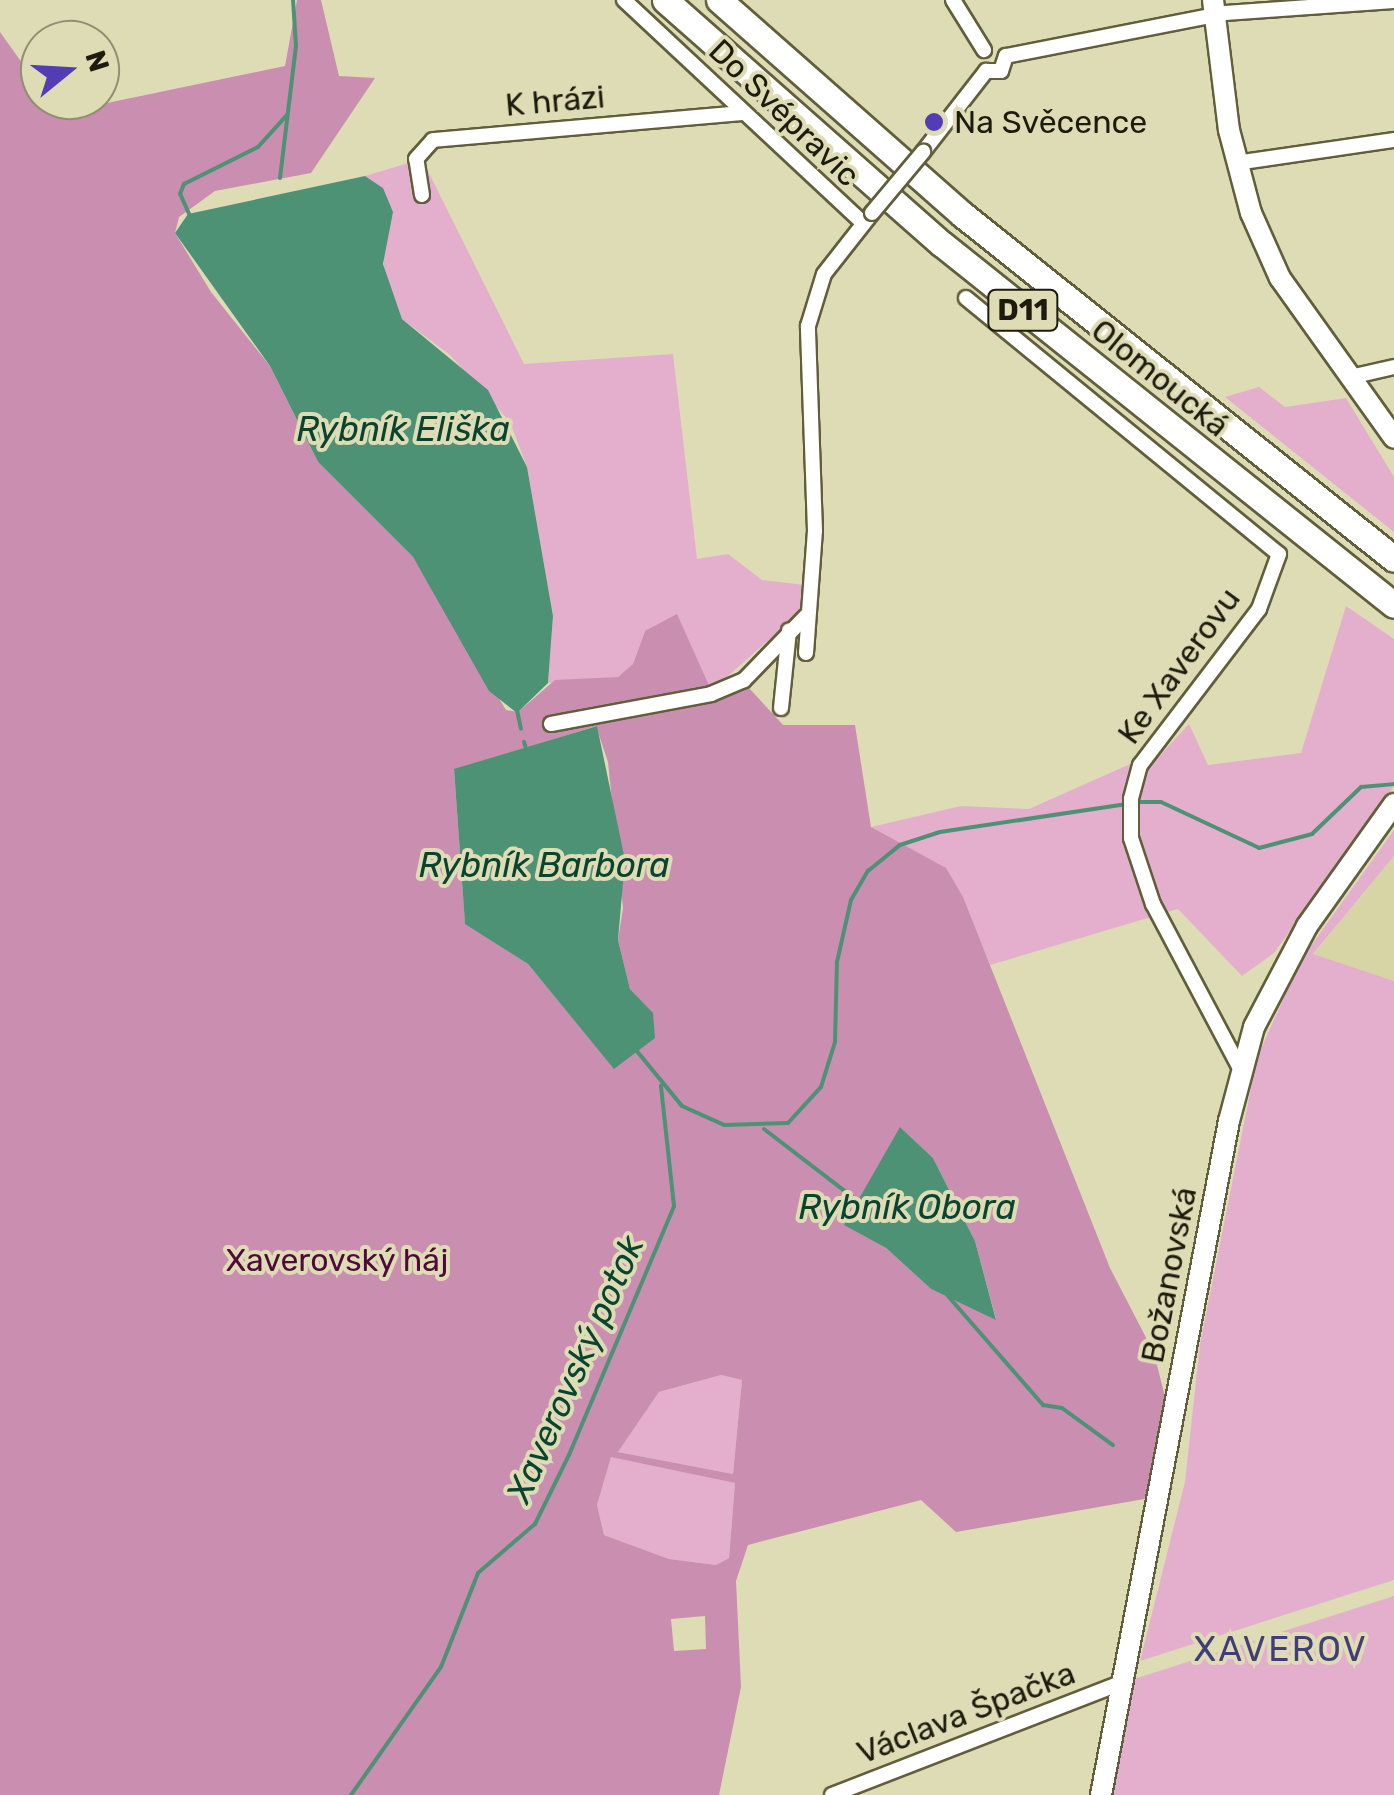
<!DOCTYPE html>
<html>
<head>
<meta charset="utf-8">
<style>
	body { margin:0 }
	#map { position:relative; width:1394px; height:1795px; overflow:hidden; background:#dedcb5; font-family:Rubik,sans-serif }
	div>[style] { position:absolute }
	.built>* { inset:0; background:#d7d4a5 }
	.green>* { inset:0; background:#e4afcd }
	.forest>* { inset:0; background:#ca8eb0 }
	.water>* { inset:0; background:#4d9275 }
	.stream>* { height:4px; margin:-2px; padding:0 2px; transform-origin:2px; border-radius:2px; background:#4d9275 }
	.roads { filter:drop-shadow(2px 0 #615e3b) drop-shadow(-2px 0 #615e3b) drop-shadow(0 2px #615e3b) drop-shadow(0 -2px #615e3b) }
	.street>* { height:14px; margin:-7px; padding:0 7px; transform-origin:7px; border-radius:7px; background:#fff }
	.secondary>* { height:20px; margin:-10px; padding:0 10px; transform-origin:10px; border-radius:10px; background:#fff }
	.highway>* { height:25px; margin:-12.5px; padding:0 12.5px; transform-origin:12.5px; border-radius:12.5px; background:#fff }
	.bridges { filter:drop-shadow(2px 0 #615e3b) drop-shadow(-2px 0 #615e3b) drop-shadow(0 2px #615e3b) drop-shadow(0 -2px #615e3b) }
	.street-bridge>* { height:14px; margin:-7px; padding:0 7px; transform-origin:7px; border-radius:7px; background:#fff }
	.dots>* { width:28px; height:28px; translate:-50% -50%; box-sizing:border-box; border:5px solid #dedcb5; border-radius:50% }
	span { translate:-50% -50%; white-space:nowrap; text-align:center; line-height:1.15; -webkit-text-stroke:8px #dedcb5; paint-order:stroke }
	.shield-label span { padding:2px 8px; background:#dedcb5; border:2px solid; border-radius:8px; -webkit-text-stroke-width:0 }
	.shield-label { font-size:30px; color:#1c1b0d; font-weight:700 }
	.street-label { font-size:32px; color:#1c1b0d }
	.poi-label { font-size:32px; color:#1c1b0d }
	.left { translate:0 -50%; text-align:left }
	.park-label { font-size:32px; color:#50093a }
	.water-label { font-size:35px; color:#084430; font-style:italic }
	.neighbourhood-label { font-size:35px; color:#423d79; letter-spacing:2.5px }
	.north { position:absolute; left:20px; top:20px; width:100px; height:100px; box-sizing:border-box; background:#dedcb5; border:2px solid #908f72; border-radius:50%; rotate:72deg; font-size:28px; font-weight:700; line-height:40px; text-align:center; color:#1c1b0d }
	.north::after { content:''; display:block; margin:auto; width:35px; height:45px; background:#523db5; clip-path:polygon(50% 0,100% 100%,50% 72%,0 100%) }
</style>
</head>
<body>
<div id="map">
	<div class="built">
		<i style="clip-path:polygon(1394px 856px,1394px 981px,1313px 955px)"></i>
	</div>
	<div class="green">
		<i style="clip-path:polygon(422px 159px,524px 364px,673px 354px,697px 559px,728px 554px,762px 580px,805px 585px,799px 613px,711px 691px,645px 631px,633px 664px,618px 677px,548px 683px,553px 616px,527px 467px,510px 422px,450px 355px,402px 319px,384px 270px,383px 188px,365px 176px)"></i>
		<i style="clip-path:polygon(1259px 387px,1285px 407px,1346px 398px,1394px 477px,1394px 532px,1225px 397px)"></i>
		<i style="clip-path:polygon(1346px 606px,1394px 639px,1394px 786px,1274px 953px,1242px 976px,1178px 909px,990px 965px,946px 869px,871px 827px,961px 806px,1029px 809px,1146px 757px,1155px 761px,1189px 724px,1208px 765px,1301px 753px)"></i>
		<i style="clip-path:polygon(1394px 830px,1394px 856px,1313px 954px,1394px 981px,1394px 1580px,1140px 1661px,1185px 1482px,1200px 1344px,1257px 1058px,1300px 961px)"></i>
		<i style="clip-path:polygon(721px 1375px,742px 1380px,733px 1474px,618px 1452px,659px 1392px)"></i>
		<i style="clip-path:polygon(611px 1456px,735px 1483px,729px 1558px,716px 1565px,669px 1559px,604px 1535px,597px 1505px)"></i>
		<i style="clip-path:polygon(1394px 1596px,1394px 1795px,1112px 1795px,1134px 1679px)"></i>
	</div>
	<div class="forest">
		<i style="clip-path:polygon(evenodd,297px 0,321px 0,339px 76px,375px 78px,311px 173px,215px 191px,179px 217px,175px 233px,211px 292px,270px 366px,318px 462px,413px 557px,506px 710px,518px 712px,555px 680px,618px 677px,633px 664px,645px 631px,677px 614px,711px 690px,737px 675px,783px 725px,855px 725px,871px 827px,946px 868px,963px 897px,1110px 1268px,1154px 1353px,1168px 1409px,1150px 1498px,956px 1532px,921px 1500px,748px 1545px,736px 1581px,741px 1687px,719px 1795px,0 1795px,0 32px,40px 88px,40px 100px,59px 113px,285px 66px,297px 0,596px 726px,608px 762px,623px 908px,618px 940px,630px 989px,653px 1014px,614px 1068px,528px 964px,465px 923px,454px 770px,596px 726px,297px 0,901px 1128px,933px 1158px,975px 1241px,996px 1319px,931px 1289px,886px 1248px,845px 1225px,901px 1128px,297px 0,721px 1375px,742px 1380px,733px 1474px,618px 1452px,659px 1392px,721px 1375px,297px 0,611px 1457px,735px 1483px,729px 1558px,716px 1565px,669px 1559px,604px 1535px,597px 1505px,611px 1457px,297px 0,705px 1616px,706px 1649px,674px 1651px,671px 1619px,705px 1616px)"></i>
	</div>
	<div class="water">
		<i style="clip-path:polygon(365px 176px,383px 188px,393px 212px,383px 264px,402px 319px,488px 390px,527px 467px,553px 616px,548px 683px,517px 713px,489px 691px,413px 557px,318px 462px,270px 366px,175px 233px,188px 214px)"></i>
		<i style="clip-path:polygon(597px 726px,625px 860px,618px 940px,630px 989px,653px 1013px,655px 1038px,614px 1069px,528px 964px,465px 924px,454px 769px)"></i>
		<i style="clip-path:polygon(900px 1127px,933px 1158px,975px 1241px,996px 1320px,931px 1289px,886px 1248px,844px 1225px)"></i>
	</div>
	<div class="stream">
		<i style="left:280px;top:178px;width:133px;rotate:-83.1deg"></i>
		<i style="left:296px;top:46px;width:46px;rotate:-93.7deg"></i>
		<i style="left:190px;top:216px;width:24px;rotate:-114deg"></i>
		<i style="left:180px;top:194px;width:11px;rotate:-68deg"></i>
		<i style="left:184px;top:184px;width:83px;rotate:-26.6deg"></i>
		<i style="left:258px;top:147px;width:43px;rotate:-47.8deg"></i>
		<i style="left:517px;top:710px;width:19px;rotate:78deg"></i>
		<i style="left:524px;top:742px;width:10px;rotate:73deg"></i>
		<i style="left:1136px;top:802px;width:25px"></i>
		<i style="left:1161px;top:802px;width:108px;rotate:25.1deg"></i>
		<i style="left:1259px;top:848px;width:55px;rotate:-14.8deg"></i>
		<i style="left:1312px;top:834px;width:68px;rotate:-43.8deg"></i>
		<i style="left:1361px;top:787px;width:33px;rotate:-5deg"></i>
		<i style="left:636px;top:1050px;width:72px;rotate:50.6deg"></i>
		<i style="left:682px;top:1106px;width:46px;rotate:24.3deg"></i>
		<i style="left:724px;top:1125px;width:64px;rotate:-1.8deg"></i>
		<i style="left:788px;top:1123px;width:49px;rotate:-47.5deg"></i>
		<i style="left:821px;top:1087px;width:47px;rotate:-72.7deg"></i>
		<i style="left:835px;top:1042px;width:80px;rotate:-88.6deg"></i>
		<i style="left:837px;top:962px;width:64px;rotate:-77.3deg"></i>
		<i style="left:851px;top:900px;width:34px;rotate:-60deg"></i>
		<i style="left:868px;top:871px;width:41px;rotate:-39.1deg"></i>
		<i style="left:900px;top:845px;width:42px;rotate:-18deg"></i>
		<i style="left:940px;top:832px;width:189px;rotate:-8.5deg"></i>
		<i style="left:764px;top:1129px;width:120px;rotate:37.5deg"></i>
		<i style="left:948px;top:1296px;width:145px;rotate:48.9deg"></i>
		<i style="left:1043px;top:1405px;width:19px;rotate:9deg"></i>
		<i style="left:1062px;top:1408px;width:63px;rotate:36deg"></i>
		<i style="left:351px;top:1795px;width:156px;rotate:-54.9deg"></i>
		<i style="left:441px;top:1667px;width:101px;rotate:-68.5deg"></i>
		<i style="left:478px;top:1573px;width:75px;rotate:-40.7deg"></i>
		<i style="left:535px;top:1524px;width:77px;rotate:-63.8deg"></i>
		<i style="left:569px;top:1455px;width:270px;rotate:-67.1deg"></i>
		<i style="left:674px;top:1206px;width:121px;rotate:-96.2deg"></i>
	</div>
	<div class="roads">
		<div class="street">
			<i style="left:624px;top:0;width:327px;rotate:43deg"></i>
			<i style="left:953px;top:0;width:59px;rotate:58.2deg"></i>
			<i style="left:1006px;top:56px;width:223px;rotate:-11.1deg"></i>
			<i style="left:1225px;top:13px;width:169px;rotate:-4.1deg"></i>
			<i style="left:986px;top:71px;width:15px"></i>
			<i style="left:1001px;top:71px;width:16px;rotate:-72deg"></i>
			<i style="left:923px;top:152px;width:103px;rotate:-52.1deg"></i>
			<i style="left:1236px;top:163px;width:160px;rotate:-8.3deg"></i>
			<i style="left:422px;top:195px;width:36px;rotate:-99deg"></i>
			<i style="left:416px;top:159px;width:25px;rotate:-48deg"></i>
			<i style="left:433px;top:140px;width:312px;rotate:-5deg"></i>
			<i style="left:966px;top:298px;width:404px;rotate:39.3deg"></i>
			<i style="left:1279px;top:554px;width:59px;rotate:110deg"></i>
			<i style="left:1259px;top:609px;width:196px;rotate:127.3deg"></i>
			<i style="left:1140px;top:765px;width:35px;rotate:105deg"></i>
			<i style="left:1131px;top:799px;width:39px;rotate:90deg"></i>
			<i style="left:1131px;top:838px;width:70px;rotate:71.6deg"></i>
			<i style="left:1153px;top:904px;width:190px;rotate:62.1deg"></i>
			<i style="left:1350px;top:377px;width:45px;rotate:-12.8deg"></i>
			<i style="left:806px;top:653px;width:122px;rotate:-85.8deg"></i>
			<i style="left:815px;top:531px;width:205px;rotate:-92deg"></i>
			<i style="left:808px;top:326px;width:54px;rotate:-72.9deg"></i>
			<i style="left:824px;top:274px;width:78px;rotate:-51.8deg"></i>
			<i style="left:781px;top:708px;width:78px;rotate:-84.1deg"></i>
			<i style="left:551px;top:724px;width:163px;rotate:-10.6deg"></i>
			<i style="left:711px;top:694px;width:36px;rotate:-23deg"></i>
			<i style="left:744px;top:680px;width:89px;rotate:-45.9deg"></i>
			<i style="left:832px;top:1795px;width:310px;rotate:-21.2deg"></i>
		</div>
		<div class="secondary">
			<i style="left:1213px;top:0;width:131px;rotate:83deg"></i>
			<i style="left:1229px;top:130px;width:86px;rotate:75.2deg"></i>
			<i style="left:1251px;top:213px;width:71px;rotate:66deg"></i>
			<i style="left:1280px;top:278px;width:196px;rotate:54.5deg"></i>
			<i style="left:1101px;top:1795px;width:686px;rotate:-79.25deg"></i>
			<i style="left:1229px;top:1121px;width:97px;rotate:-75.1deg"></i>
			<i style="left:1254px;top:1027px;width:114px;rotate:-62.3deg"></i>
			<i style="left:1307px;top:926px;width:150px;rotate:-54.5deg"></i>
		</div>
		<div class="highway">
			<i style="left:665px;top:0;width:369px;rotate:41.4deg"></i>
			<i style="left:942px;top:244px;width:578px;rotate:38.61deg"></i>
			<i style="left:719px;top:0;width:325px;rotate:41.4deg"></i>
			<i style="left:963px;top:215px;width:551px;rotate:38.59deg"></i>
		</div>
	</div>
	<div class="bridges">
		<div class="street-bridge">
			<i style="left:872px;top:213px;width:80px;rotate:-50.1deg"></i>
		</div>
	</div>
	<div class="dots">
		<i style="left:934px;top:122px;background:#523db5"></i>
	</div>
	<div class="shield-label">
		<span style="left:1023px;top:310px">D11</span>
	</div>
	<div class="street-label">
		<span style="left:555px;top:101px;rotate:-5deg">K hrázi</span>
		<span style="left:784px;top:113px;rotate:44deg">Do Svépravic</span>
		<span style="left:1160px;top:378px;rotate:39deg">Olomoucká</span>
		<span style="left:1179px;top:666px;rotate:-54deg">Ke Xaverovu</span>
		<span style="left:1169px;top:1275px;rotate:-79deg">Božanovská</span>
		<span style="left:966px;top:1713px;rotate:-21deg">Václava Špačka</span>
	</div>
	<div class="poi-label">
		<span class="left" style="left:954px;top:122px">Na Svěcence</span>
	</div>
	<div class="park-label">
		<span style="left:337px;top:1260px">Xaverovský háj</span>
	</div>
	<div class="water-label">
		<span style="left:403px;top:429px">Rybník Eliška</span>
		<span style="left:544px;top:865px">Rybník Barbora</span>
		<span style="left:907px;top:1207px">Rybník Obora</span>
		<span style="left:575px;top:1369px;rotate:-66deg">Xaverovský potok</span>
	</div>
	<div class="neighbourhood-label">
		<span style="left:1281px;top:1649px">XAVEROV</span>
	</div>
	<div class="north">N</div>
</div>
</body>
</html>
